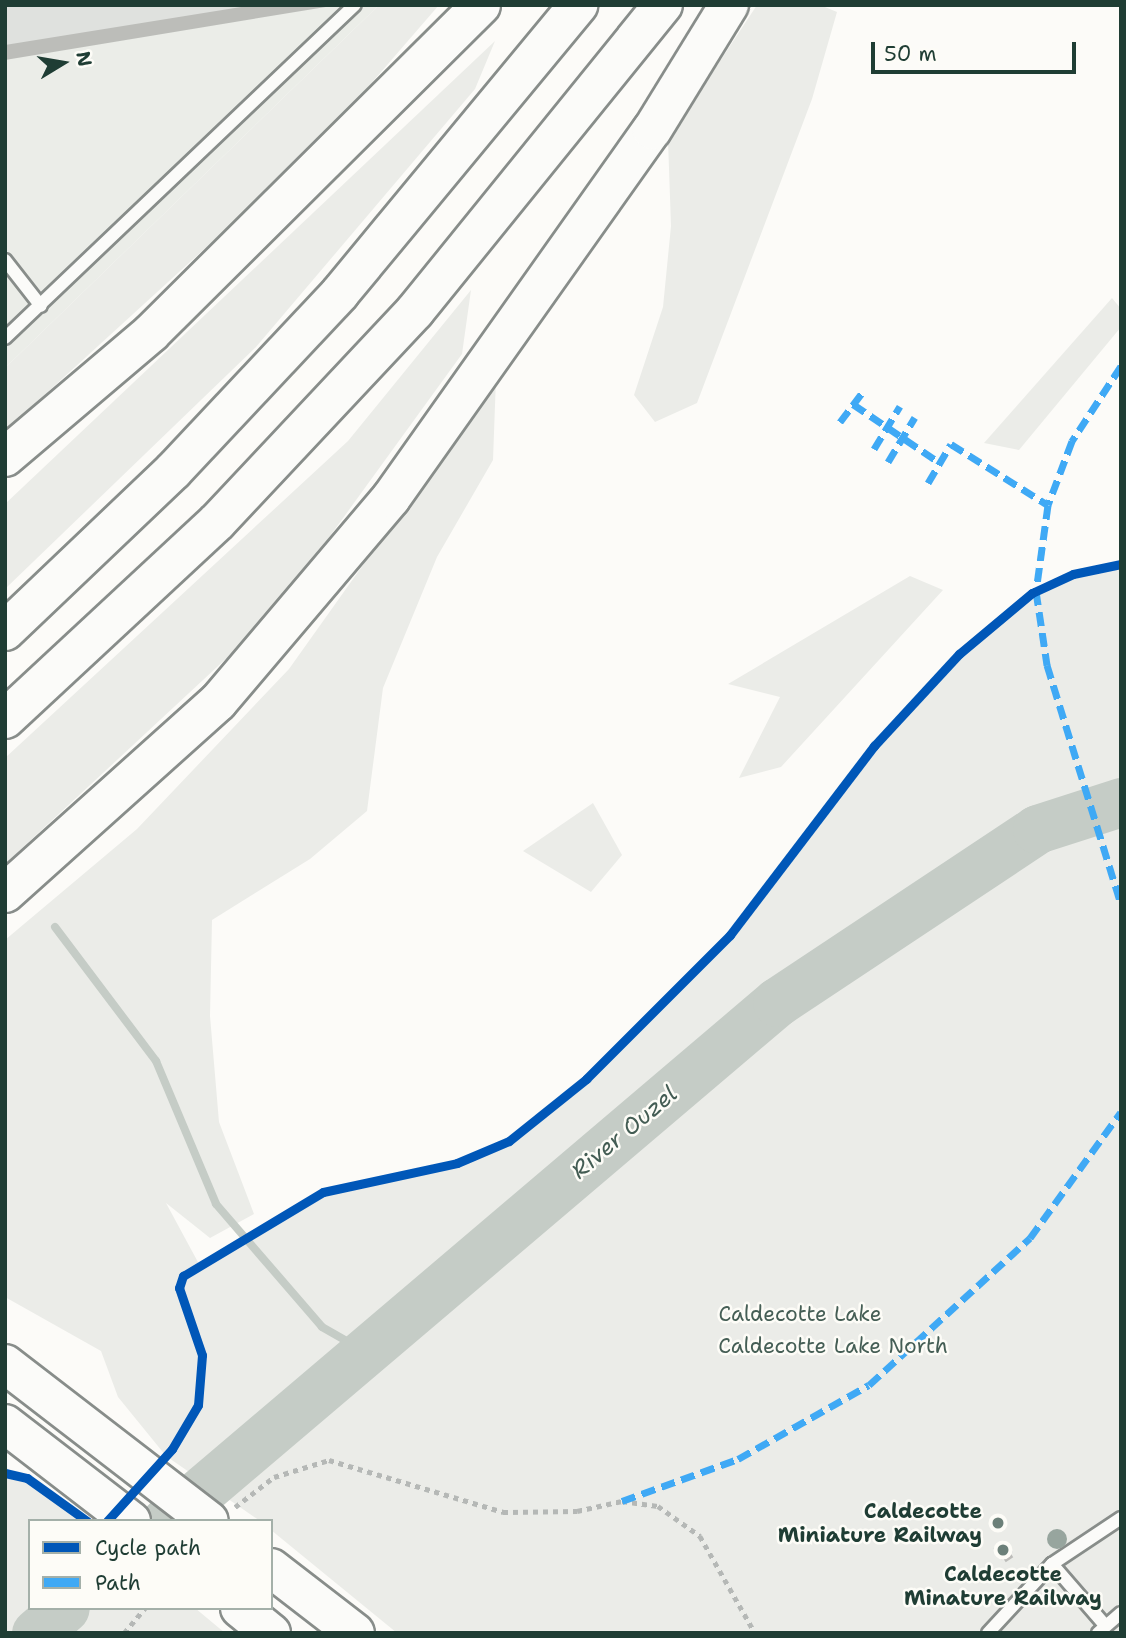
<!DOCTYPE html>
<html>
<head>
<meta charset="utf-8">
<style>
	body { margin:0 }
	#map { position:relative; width:1126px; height:1638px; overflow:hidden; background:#fcfbf8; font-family:"Shantell Sans",sans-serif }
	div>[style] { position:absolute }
	.built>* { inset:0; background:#ebede8 }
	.green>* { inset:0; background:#ebece8 }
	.shadow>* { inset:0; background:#0003; transform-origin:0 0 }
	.stream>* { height:8px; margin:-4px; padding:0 4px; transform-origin:4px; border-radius:4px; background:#c5ccc6 }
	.river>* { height:49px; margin:-24.5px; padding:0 24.5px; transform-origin:24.5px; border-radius:24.5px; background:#c5ccc6 }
	.building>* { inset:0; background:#dfe1de; transform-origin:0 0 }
	.path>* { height:4.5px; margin-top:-2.25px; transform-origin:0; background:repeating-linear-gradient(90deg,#b5b8b6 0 5px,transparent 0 10px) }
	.roads { filter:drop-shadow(2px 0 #888d8a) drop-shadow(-2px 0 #888d8a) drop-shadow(0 2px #888d8a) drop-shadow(0 -2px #888d8a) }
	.lane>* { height:12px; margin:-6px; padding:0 6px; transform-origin:6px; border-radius:6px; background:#fbfbf9 }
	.highway>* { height:38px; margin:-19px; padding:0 19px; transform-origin:19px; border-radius:19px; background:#fbfbf9 }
	.quiet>* { height:7px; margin-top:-3.5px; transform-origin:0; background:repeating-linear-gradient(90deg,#3fa9f5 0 14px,transparent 0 21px) }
	.cycleway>* { height:9px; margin:-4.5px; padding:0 4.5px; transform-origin:4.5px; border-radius:4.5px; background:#0057b8 }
	.trees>* { width:20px; height:20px; margin:-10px; border-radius:50%; background:#97a59e }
	.dots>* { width:19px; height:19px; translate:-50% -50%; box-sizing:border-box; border:4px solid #fdfcf7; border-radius:50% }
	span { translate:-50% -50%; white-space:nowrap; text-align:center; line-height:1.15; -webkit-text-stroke:5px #fdfcf7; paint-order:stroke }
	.park-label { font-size:21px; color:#455e55 }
	.poi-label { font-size:21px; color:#1f3d34; font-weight:700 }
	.right { translate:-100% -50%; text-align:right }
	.water-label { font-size:23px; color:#435c53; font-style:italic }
	.frame { position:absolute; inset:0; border:7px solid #1f3d34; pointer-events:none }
	.legend { position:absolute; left:28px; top:1519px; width:245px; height:91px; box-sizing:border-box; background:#fdfcf7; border:2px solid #a4b0a9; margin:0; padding:9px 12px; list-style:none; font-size:21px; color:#1f3d34 }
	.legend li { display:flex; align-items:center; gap:14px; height:35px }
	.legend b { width:35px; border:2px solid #a4b0a9 }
	.north { position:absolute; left:28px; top:28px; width:70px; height:70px; -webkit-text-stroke:5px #fdfcf7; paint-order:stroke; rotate:79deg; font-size:19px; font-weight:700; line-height:28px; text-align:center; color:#1f3d34 }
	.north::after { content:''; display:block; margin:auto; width:24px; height:32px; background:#1f3d34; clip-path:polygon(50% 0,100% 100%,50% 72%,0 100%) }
	.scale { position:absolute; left:871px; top:42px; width:205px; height:32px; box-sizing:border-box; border:4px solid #1f3d34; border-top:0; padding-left:9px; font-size:21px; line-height:24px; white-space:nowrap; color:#1f3d34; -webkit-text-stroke:5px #fdfcf7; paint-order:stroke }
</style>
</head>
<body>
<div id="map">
	<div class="built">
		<i style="clip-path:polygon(5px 5px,379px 5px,5px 368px)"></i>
	</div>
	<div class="green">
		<i style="clip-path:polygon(379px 5px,439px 5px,317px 146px,5px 431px,5px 368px)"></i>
		<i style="clip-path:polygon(757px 5px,820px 5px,837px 12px,812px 99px,697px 403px,655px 422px,634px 395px,663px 307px,671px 226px,668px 140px)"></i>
		<i style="clip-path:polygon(495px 41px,475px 89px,256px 347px,5px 589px,5px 504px)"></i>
		<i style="clip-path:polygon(471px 290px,462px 354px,272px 616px,5px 864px,5px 758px,348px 441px)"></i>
		<i style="clip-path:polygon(1112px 298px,1121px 309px,1121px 327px,1019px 450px,984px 443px)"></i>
		<i style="clip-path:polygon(496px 378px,493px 460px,437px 557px,383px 688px,367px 811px,310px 859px,212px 920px,210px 1016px,219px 1122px,254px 1214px,210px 1238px,166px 1203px,199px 1264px,323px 1192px,457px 1163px,509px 1141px,586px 1079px,730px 935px,874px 746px,959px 654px,1032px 593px,1073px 574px,1121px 564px,1121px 1633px,397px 1633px,271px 1530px,271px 1521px,260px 1521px,166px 1456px,118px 1397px,101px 1351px,5px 1297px,5px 940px,137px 829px,289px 669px)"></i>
		<i style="clip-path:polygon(910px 576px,943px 590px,781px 767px,739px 778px,780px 697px,728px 684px)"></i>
		<i style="clip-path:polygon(593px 803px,622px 855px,591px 892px,523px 851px)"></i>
		<i style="clip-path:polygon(5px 1467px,87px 1521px,30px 1521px,30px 1608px,195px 1608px,225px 1633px,5px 1633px)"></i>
	</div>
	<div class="shadow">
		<i style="clip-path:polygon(5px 5px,338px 5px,5px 60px)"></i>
		<i style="left:1004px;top:1543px;width:17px;height:9px;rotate:57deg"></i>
	</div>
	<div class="stream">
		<i style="left:55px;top:927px;width:168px;rotate:53deg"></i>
		<i style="left:156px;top:1061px;width:155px;rotate:67.2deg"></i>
		<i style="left:216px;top:1204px;width:162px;rotate:49.2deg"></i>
		<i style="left:322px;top:1327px;width:48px;rotate:29.7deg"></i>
	</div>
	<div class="river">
		<i style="left:166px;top:1521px;width:802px;rotate:-40.35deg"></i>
		<i style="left:777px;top:1002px;width:312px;rotate:-33.6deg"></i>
		<i style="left:1037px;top:829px;width:88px;rotate:-17.8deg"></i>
		<i style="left:36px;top:1633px;width:38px;rotate:-41deg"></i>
	</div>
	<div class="building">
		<i style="clip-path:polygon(5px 5px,241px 5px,241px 7px,5px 45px)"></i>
		<i style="left:1004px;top:1540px;width:15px;height:14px;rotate:53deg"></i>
	</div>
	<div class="path">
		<i style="left:235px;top:1507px;width:49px;rotate:-37.6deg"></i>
		<i style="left:274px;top:1477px;width:58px;rotate:-17.2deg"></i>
		<i style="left:329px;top:1460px;width:182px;rotate:16.6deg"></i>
		<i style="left:503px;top:1512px;width:74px;rotate:-0.8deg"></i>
		<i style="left:577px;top:1511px;width:46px;rotate:-12.5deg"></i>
		<i style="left:622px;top:1501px;width:36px;rotate:8deg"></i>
		<i style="left:658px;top:1506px;width:52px;rotate:35.5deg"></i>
		<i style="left:700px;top:1536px;width:112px;rotate:60.4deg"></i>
		<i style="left:124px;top:1633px;width:33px;rotate:-50deg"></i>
	</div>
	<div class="roads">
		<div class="lane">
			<i style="left:5px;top:260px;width:58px;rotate:52deg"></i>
			<i style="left:5px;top:338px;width:483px;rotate:-43.6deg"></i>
			<i style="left:1052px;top:1564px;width:79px;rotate:49.1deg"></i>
			<i style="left:988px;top:1633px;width:94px;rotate:-47.2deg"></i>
			<i style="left:1052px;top:1564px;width:83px;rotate:-33.7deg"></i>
			<i style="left:1098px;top:1633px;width:30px;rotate:-41deg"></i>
		</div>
		<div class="highway">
			<i style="left:5px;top:457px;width:192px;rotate:-40.3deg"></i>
			<i style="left:151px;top:333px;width:465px;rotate:-44.8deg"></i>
			<i style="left:5px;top:631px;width:232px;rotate:-43.6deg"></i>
			<i style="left:173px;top:471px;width:244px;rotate:-46.8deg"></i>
			<i style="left:340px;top:293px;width:374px;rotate:-50.4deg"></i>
			<i style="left:5px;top:719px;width:289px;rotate:-42.9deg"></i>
			<i style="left:217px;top:522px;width:289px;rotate:-46.8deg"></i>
			<i style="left:415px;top:311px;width:394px;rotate:-51deg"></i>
			<i style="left:5px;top:893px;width:286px;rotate:-41.9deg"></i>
			<i style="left:218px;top:702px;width:267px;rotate:-49.7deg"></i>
			<i style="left:391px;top:498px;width:451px;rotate:-54.7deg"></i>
			<i style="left:652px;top:130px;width:147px;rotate:-58.4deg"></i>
			<i style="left:5px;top:1364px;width:257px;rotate:37.6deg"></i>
			<i style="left:5px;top:1424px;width:159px;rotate:37.6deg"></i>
			<i style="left:271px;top:1568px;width:106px;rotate:37.7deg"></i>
			<i style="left:240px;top:1608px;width:40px;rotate:39deg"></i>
		</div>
	</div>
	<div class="quiet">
		<i style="left:1121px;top:366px;width:90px;rotate:123.2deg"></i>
		<i style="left:1072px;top:441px;width:68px;rotate:110.6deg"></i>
		<i style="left:1048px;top:505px;width:87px;rotate:97.9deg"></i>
		<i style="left:1036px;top:591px;width:75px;rotate:81.5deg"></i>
		<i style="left:1047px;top:665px;width:250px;rotate:72.8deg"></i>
		<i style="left:853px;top:404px;width:105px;rotate:34.1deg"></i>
		<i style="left:840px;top:422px;width:40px;rotate:-53deg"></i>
		<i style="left:874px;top:449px;width:50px;rotate:-58.8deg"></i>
		<i style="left:888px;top:462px;width:52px;rotate:-59deg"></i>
		<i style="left:928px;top:483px;width:45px;rotate:-59.5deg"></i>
		<i style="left:951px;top:444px;width:115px;rotate:32.2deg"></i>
		<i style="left:622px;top:1501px;width:123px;rotate:-19.9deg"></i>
		<i style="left:738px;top:1459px;width:150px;rotate:-29.5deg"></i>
		<i style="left:869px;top:1385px;width:218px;rotate:-42.4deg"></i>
		<i style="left:1030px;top:1238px;width:155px;rotate:-54.2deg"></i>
	</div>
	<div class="cycleway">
		<i style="left:5px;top:1473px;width:23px;rotate:13deg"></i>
		<i style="left:27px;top:1478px;width:74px;rotate:35.6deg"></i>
		<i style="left:107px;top:1521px;width:97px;rotate:-47.9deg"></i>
		<i style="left:172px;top:1449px;width:51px;rotate:-59.4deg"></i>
		<i style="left:198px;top:1405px;width:50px;rotate:-85.4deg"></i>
		<i style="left:202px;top:1355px;width:71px;rotate:-108.9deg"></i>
		<i style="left:179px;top:1288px;width:13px;rotate:-72deg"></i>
		<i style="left:183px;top:1276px;width:163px;rotate:-31deg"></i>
		<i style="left:323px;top:1192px;width:137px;rotate:-12.2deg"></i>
		<i style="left:457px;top:1163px;width:56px;rotate:-22.9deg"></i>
		<i style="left:509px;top:1141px;width:99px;rotate:-38.8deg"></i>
		<i style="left:586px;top:1079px;width:204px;rotate:-45deg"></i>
		<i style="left:730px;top:935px;width:238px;rotate:-52.7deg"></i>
		<i style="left:874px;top:746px;width:125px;rotate:-47.3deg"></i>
		<i style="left:959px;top:654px;width:95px;rotate:-39.9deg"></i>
		<i style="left:1032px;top:593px;width:45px;rotate:-24.9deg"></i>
		<i style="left:1073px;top:574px;width:49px;rotate:-11.8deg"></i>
	</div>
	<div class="trees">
		<i style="left:1057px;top:1539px"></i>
	</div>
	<div class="dots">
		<i style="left:998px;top:1523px;background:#6c8079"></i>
		<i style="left:1003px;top:1550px;background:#6c8079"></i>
	</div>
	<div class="park-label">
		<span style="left:800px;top:1314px">Caldecotte Lake</span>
		<span style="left:833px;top:1346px">Caldecotte Lake North</span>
	</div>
	<div class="poi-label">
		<span class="right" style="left:982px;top:1523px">Caldecotte<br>Miniature Railway</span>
		<span style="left:1003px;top:1586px">Caldecotte<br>Minature Railway</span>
	</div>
	<div class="water-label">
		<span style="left:624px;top:1132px;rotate:-40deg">River Ouzel</span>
	</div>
	<div class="frame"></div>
	<ul class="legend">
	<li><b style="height:9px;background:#0057b8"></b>Cycle path</li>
	<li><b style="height:9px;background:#3fa9f5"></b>Path</li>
	</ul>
	<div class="north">N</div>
	<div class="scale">50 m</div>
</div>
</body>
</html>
